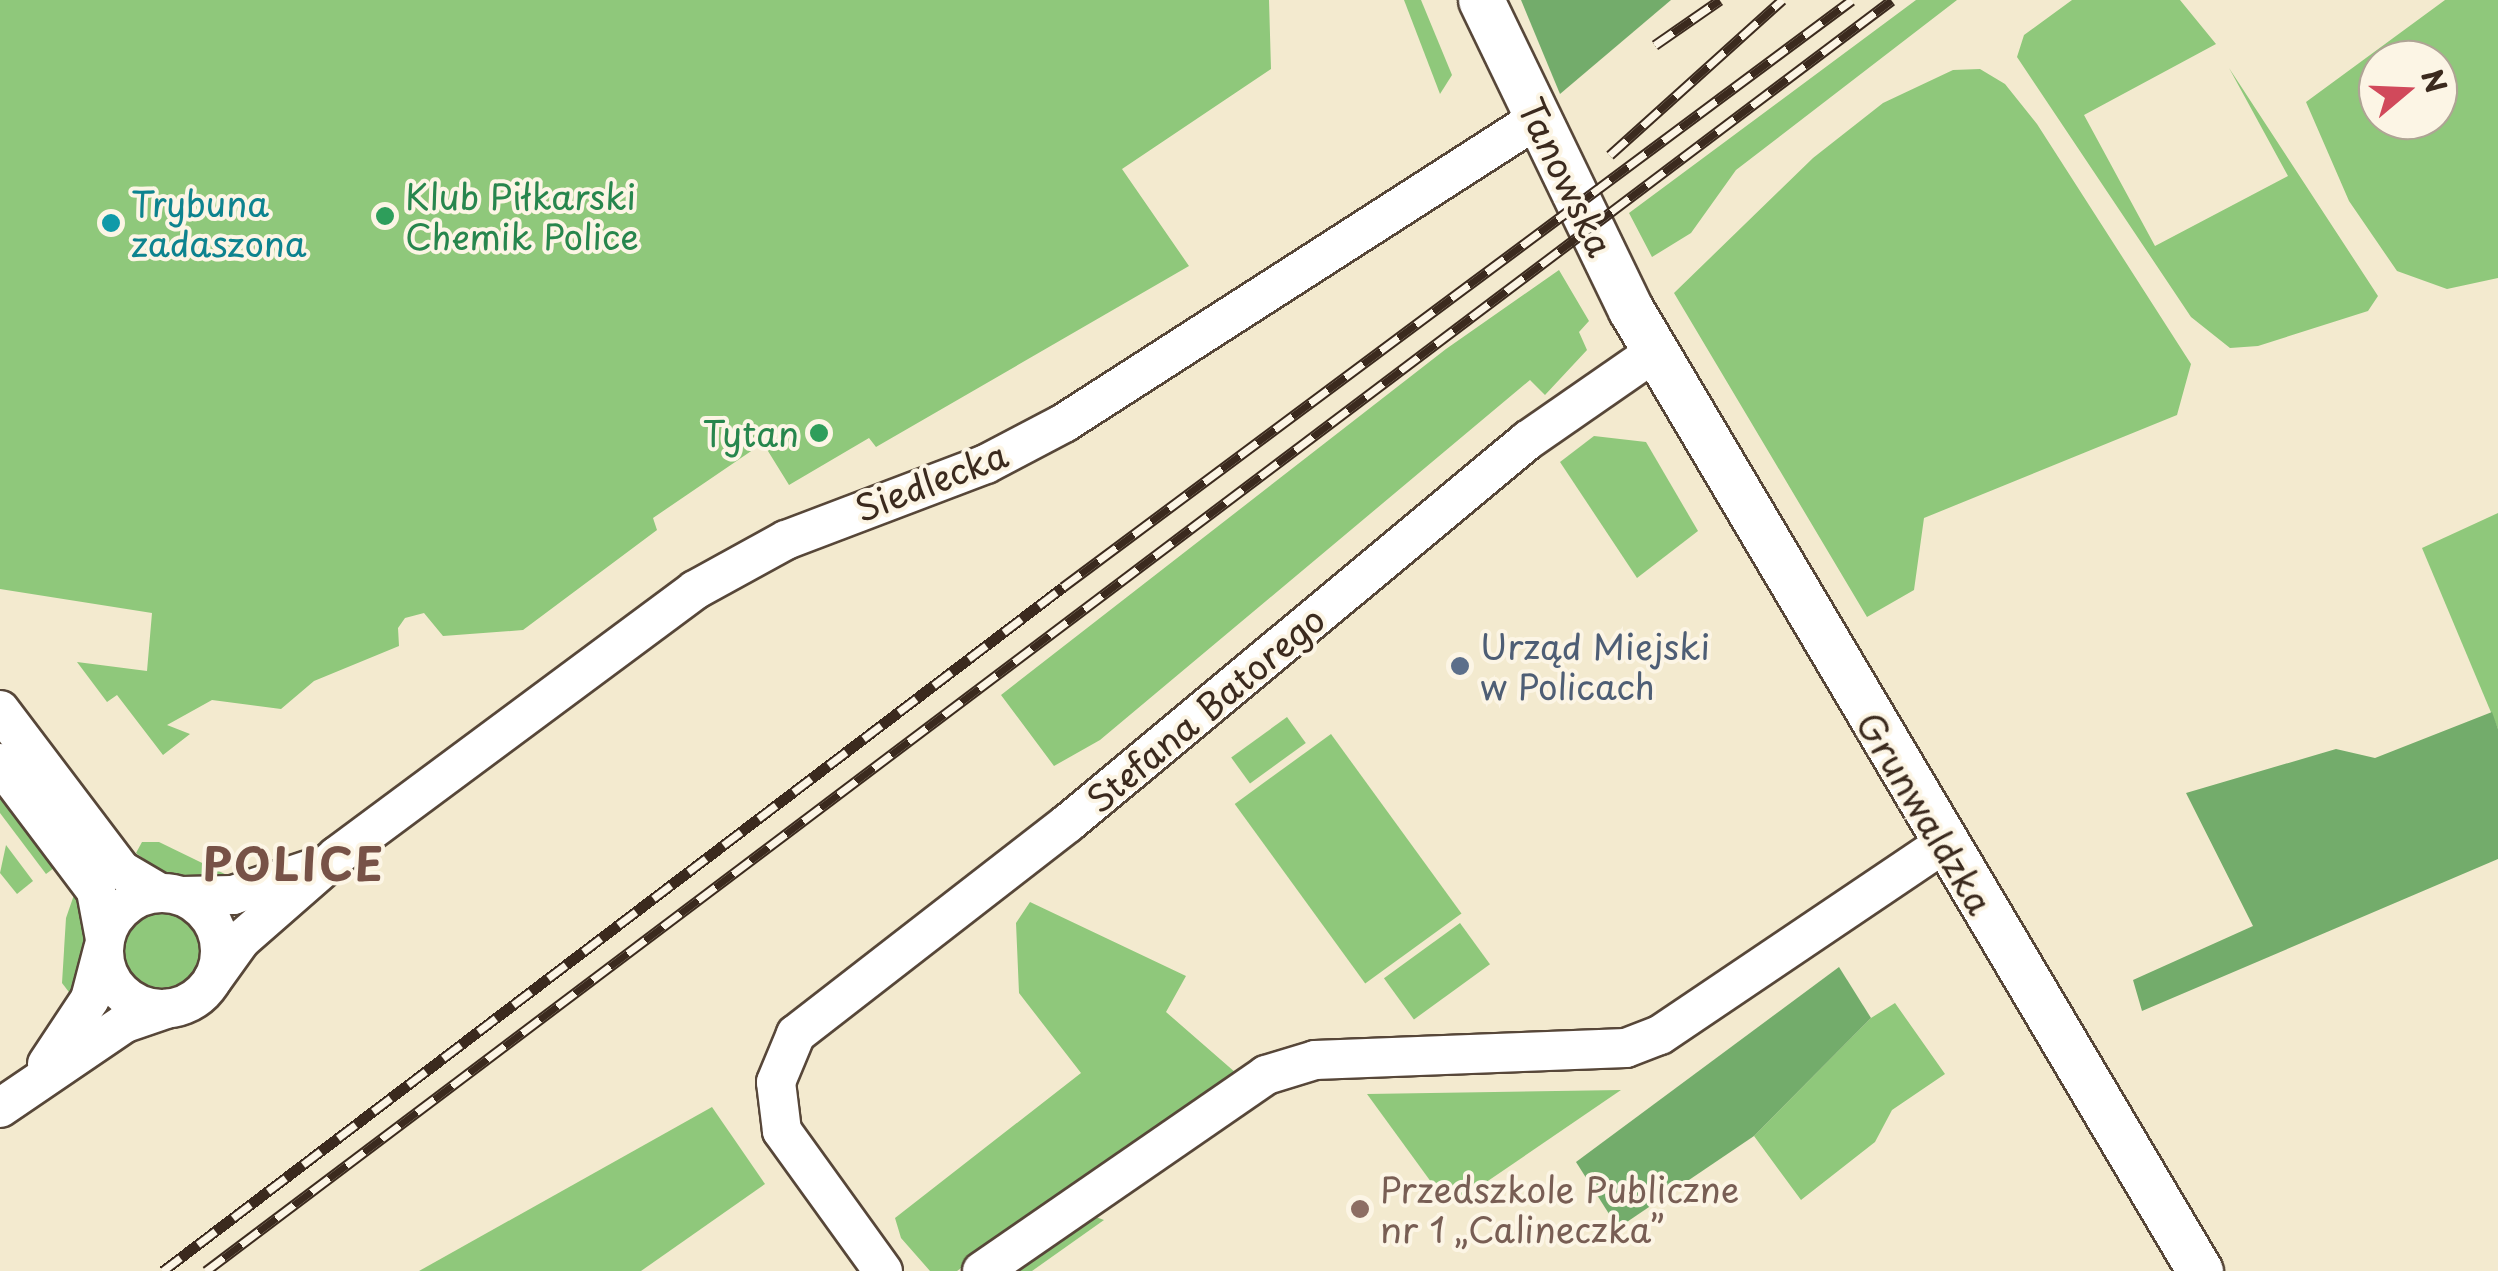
<!DOCTYPE html>
<html>
<head>
<meta charset="utf-8">
<style>
	body { margin:0 }
	#map { position:relative; width:2498px; height:1271px; overflow:hidden; background:#f3eacf; font-family:"Playpen Sans",sans-serif }
	div>[style] { position:absolute }
	.green>* { inset:0; background:#8fc87b; transform-origin:0 0 }
	.round { border-radius:50% }
	.forest>* { inset:0; background:#73ac6b }
	.roads { filter:drop-shadow(2px 0 #574739) drop-shadow(-2px 0 #574739) drop-shadow(0 2px #574739) drop-shadow(0 -2px #574739) }
	.minor>* { height:38px; margin:-19px; padding:0 19px; transform-origin:19px; border-radius:19px; background:#fff }
	.minor>.ring { margin:-19px; padding:0; box-sizing:content-box; background:none; border:38px solid #fff; border-radius:50% }
	.major>* { height:45px; margin:-22.5px; padding:0 22.5px; transform-origin:22.5px; border-radius:22.5px; background:#fff }
	.rail>* { height:11px; margin-top:-5.5px; transform-origin:0; background:repeating-linear-gradient(90deg,#fcf5e5 0 22px,#3b2a1e 0 44px); box-sizing:border-box; border-block:2px solid #3b2a1e }
	.dots>* { width:28px; height:28px; translate:-50% -50%; box-sizing:border-box; border:5px solid #fcf5e5; border-radius:50% }
	span { translate:-50% -50%; white-space:nowrap; text-align:center; line-height:1.15; -webkit-text-stroke:8px #fcf5e5; paint-order:stroke }
	.street-label { font-size:35px; color:#3b2a1e }
	.leisure-label { font-size:35px; color:#27864d }
	.left { translate:0 -50%; text-align:left }
	.right { translate:-100% -50%; text-align:right }
	.culture-label { font-size:35px; color:#0d838f }
	.service-label { font-size:35px; color:#4e5e75 }
	.education-label { font-size:35px; color:#785e54 }
	.district-label { font-size:45px; color:#775247; font-weight:700; letter-spacing:2.5px }
	.north { position:absolute; left:2358px; top:40px; width:100px; height:100px; box-sizing:border-box; background:#fcf5e5; border:2px solid #afa495; border-radius:50%; rotate:71deg; font-size:28px; font-weight:700; line-height:40px; text-align:center; color:#3b2a1e }
	.north::after { content:''; display:block; margin:auto; width:35px; height:45px; background:#d1495b; clip-path:polygon(50% 0,100% 100%,50% 72%,0 100%) }
</style>
</head>
<body>
<div id="map">
	<div class="green">
		<i style="clip-path:polygon(0 0,1269px 0,1271px 69px,1122px 169px,1189px 266px,876px 447px,869px 438px,789px 485px,763px 443px,653px 518px,657px 530px,523px 630px,443px 636px,424px 613px,405px 618px,398px 628px,399px 646px,314px 681px,281px 709px,212px 700px,167px 725px,190px 734px,163px 755px,117px 695px,107px 702px,77px 662px,147px 671px,152px 613px,0 589px)"></i>
		<i style="clip-path:polygon(1404px 0,1421px 0,1452px 75px,1440px 94px)"></i>
		<i style="clip-path:polygon(1916px 0,1957px 0,1736px 170px,1691px 233px,1652px 257px,1629px 213px)"></i>
		<i style="clip-path:polygon(2072px 0,2180px 0,2216px 44px,2084px 115px,2155px 246px,2288px 176px,2229px 68px,2378px 296px,2368px 311px,2258px 346px,2230px 348px,2191px 317px,2017px 57px,2024px 35px)"></i>
		<i style="clip-path:polygon(evenodd,2445px 0,2498px 0,2498px 278px,2447px 289px,2397px 271px,2349px 201px,2306px 102px,2445px 0,2438px 60px,2438px 120px,2378px 120px,2378px 60px,2438px 60px)"></i>
		<i style="clip-path:polygon(1980px 69px,2005px 84px,2037px 124px,2191px 364px,2177px 415px,1924px 518px,1914px 590px,1867px 617px,1674px 293px,1813px 158px,1883px 103px,1953px 70px)"></i>
		<i style="clip-path:polygon(1559px 270px,1589px 321px,1579px 332px,1587px 350px,1545px 395px,1530px 380px,1100px 740px,1054px 766px,1001px 695px,1446px 349px)"></i>
		<i style="clip-path:polygon(1594px 436px,1646px 442px,1698px 531px,1637px 578px,1560px 462px)"></i>
		<i style="clip-path:polygon(2498px 513px,2498px 729px,2422px 548px)"></i>
		<i style="left:1287px;top:717px;width:32px;height:69px;rotate:54deg"></i>
		<i style="left:1331px;top:734px;width:222px;height:119px;rotate:54deg"></i>
		<i style="clip-path:polygon(0 780px,62px 862px,46px 874px,0 813px)"></i>
		<i style="clip-path:polygon(142px 842px,159px 842px,231px 877px,164px 874px,136px 853px)"></i>
		<i style="clip-path:polygon(6px 845px,33px 881px,17px 894px,0 873px)"></i>
		<i style="clip-path:polygon(75px 892px,88px 919px,75px 1000px,62px 983px,66px 918px)"></i>
		<i style="clip-path:polygon(1030px 902px,1186px 976px,1166px 1012px,1236px 1073px,957px 1271px,930px 1271px,901px 1238px,895px 1218px,1081px 1073px,1019px 993px,1016px 923px)"></i>
		<i class="round" style="left:124px;top:912px;width:76px;height:76px"></i>
		<i style="left:1460px;top:923px;width:51px;height:94px;rotate:54deg"></i>
		<i style="clip-path:polygon(1895px 1003px,1945px 1074px,1892px 1110px,1875px 1142px,1801px 1200px,1754px 1136px,1871px 1018px)"></i>
		<i style="clip-path:polygon(1621px 1090px,1457px 1202px,1442px 1197px,1367px 1094px)"></i>
		<i style="clip-path:polygon(712px 1107px,765px 1184px,641px 1271px,419px 1271px)"></i>
		<i style="clip-path:polygon(1093px 1216px,1104px 1220px,1032px 1271px,995px 1271px)"></i>
	</div>
	<div class="forest">
		<i style="clip-path:polygon(1521px 0,1671px 0,1560px 94px)"></i>
		<i style="clip-path:polygon(2492px 712px,2498px 729px,2498px 859px,2142px 1011px,2133px 980px,2253px 926px,2186px 793px,2336px 749px,2375px 758px)"></i>
		<i style="clip-path:polygon(1839px 967px,1871px 1018px,1754px 1136px,1618px 1228px,1576px 1162px)"></i>
	</div>
	<div class="roads">
		<div class="minor">
			<i style="left:0;top:710px;width:201px;rotate:52.9deg"></i>
			<i style="left:121px;top:870px;width:43px;rotate:30.7deg"></i>
			<i style="left:0;top:763px;width:160px;rotate:53.1deg"></i>
			<i style="left:96px;top:891px;width:49px;rotate:79.4deg"></i>
			<i class="ring" style="left:104px;top:893px;width:78px;height:78px"></i>
			<i style="left:182px;top:896px;width:51px;rotate:-1.1deg"></i>
			<i style="left:233px;top:895px;width:79px;rotate:-18.4deg"></i>
			<i style="left:213px;top:979px;width:48px;rotate:-54.3deg"></i>
			<i style="left:241px;top:940px;width:128px;rotate:-41.2deg"></i>
			<i style="left:337px;top:856px;width:446px;rotate:-36.6deg"></i>
			<i style="left:695px;top:590px;width:104px;rotate:-28.8deg"></i>
			<i style="left:786px;top:540px;width:214px;rotate:-20.8deg"></i>
			<i style="left:986px;top:464px;width:88px;rotate:-27.7deg"></i>
			<i style="left:1064px;top:423px;width:562px;rotate:-32.73deg"></i>
			<i style="left:47px;top:1064px;width:78px;rotate:-56.5deg"></i>
			<i style="left:90px;top:999px;width:52px;rotate:-75.4deg"></i>
			<i style="left:0;top:1108px;width:151px;rotate:-34.2deg"></i>
			<i style="left:125px;top:1023px;width:43px;rotate:-18.9deg"></i>
			<i style="left:883px;top:1271px;width:173px;rotate:-125.8deg"></i>
			<i style="left:782px;top:1131px;width:49px;rotate:-97deg"></i>
			<i style="left:776px;top:1082px;width:52px;rotate:-67.4deg"></i>
			<i style="left:796px;top:1034px;width:344px;rotate:-37.8deg"></i>
			<i style="left:1068px;top:823px;width:599px;rotate:-39.78deg"></i>
			<i style="left:1528px;top:440px;width:155px;rotate:-34.7deg"></i>
			<i style="left:982px;top:1271px;width:345px;rotate:-34.6deg"></i>
			<i style="left:1266px;top:1075px;width:51px;rotate:-17deg"></i>
			<i style="left:1315px;top:1060px;width:311px;rotate:-2.2deg"></i>
			<i style="left:1626px;top:1048px;width:36px;rotate:-21deg"></i>
			<i style="left:1660px;top:1035px;width:341px;rotate:-34deg"></i>
		</div>
		<div class="major">
			<i style="left:1481px;top:0;width:344px;rotate:64.2deg"></i>
			<i style="left:1631px;top:310px;width:1117px;rotate:59.37deg"></i>
		</div>
	</div>
	<div class="rail">
		<i style="left:1655px;top:45px;width:79px;rotate:-34.7deg"></i>
		<i style="left:1610px;top:155px;width:232px;rotate:-42deg"></i>
		<i style="left:163px;top:1271px;width:1130px;rotate:-37.23deg"></i>
		<i style="left:1063px;top:587px;width:983px;rotate:-36.65deg"></i>
		<i style="left:206px;top:1271px;width:2111px;rotate:-37.01deg"></i>
	</div>
	<div class="dots">
		<i style="left:385px;top:216px;background:#2e9e5b"></i>
		<i style="left:111px;top:223px;background:#0f9aa8"></i>
		<i style="left:819px;top:433px;background:#2e9e5b"></i>
		<i style="left:1460px;top:666px;background:#5c6f8a"></i>
		<i style="left:1360px;top:1209px;background:#8d6e63"></i>
	</div>
	<div class="street-label">
		<span style="left:1566px;top:177px;rotate:64deg">Tanowska</span>
		<span style="left:931px;top:481px;rotate:-21deg">Siedlecka</span>
		<span style="left:1205px;top:709px;rotate:-40deg">Stefana Batorego</span>
		<span style="left:1925px;top:813px;rotate:59deg">Grunwaldzka</span>
	</div>
	<div class="leisure-label">
		<span class="left" style="left:405px;top:216px">Klub Piłkarski<br>Chemik Police</span>
		<span class="right" style="left:799px;top:433px">Tytan</span>
	</div>
	<div class="culture-label">
		<span class="left" style="left:131px;top:223px">Trybuna<br>zadaszona</span>
	</div>
	<div class="service-label">
		<span class="left" style="left:1480px;top:666px">Urząd Miejski<br>w Policach</span>
	</div>
	<div class="education-label">
		<span class="left" style="left:1380px;top:1209px">Przedszkole Publiczne<br>nr 1 „Calineczka”</span>
	</div>
	<div class="district-label">
		<span style="left:294px;top:863px">POLICE</span>
	</div>
	<div class="north">N</div>
</div>
</body>
</html>
